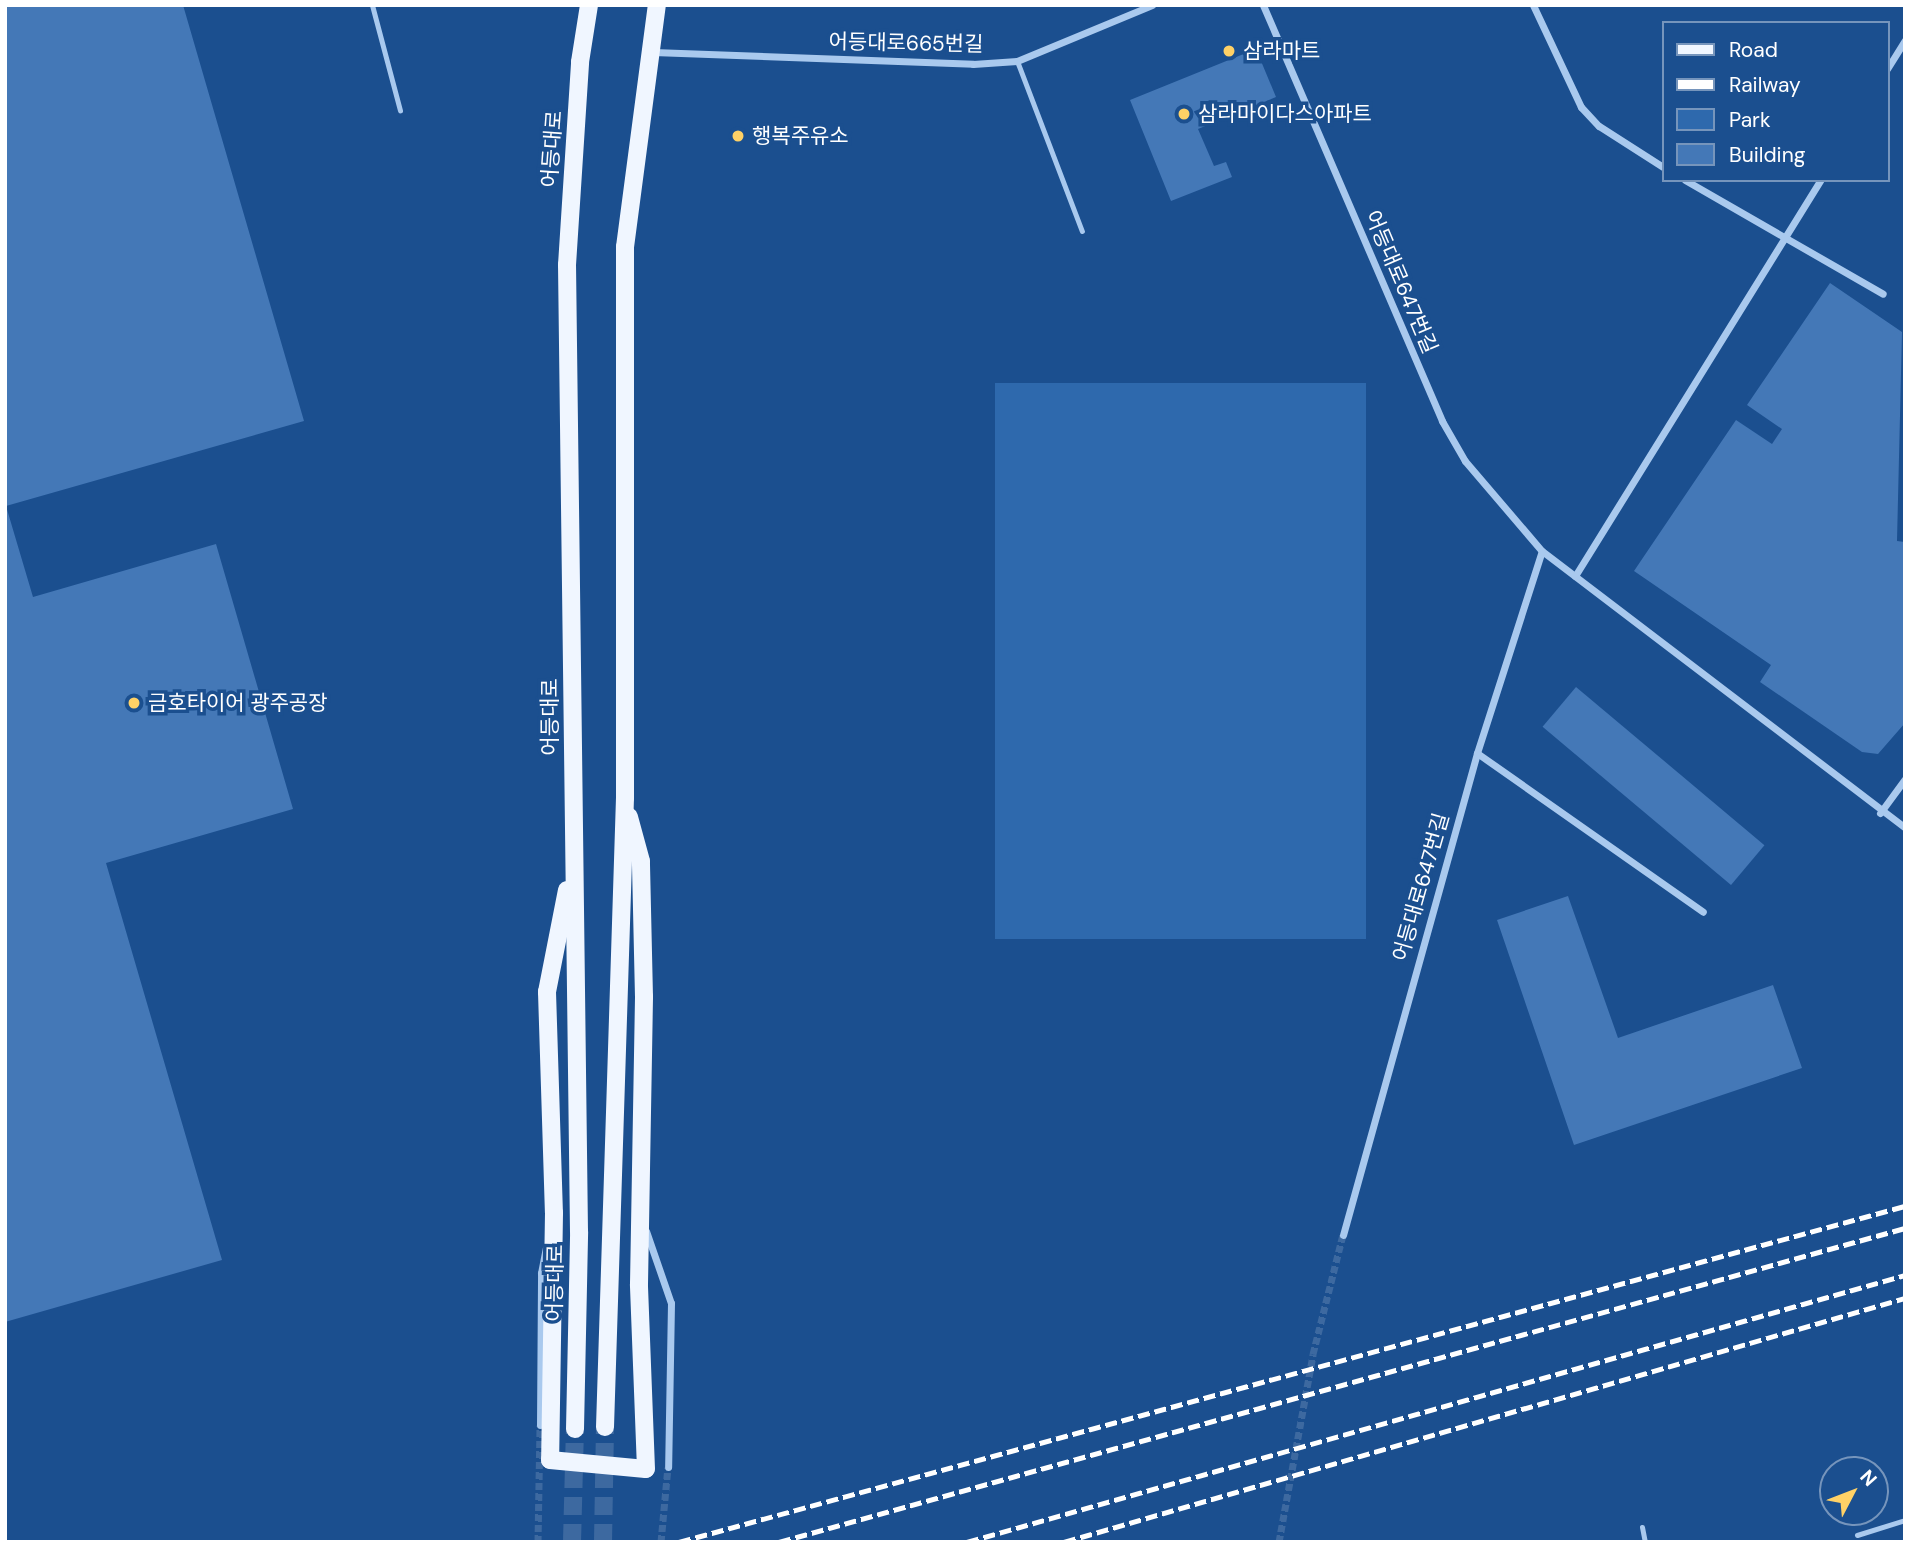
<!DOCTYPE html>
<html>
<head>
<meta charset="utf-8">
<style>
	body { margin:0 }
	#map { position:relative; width:1910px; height:1547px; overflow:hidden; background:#1b4f8f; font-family:"DM Sans","Noto Sans KR",sans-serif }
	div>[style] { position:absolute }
	.green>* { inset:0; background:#2e69ad; transform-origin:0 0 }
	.building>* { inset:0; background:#4478b7; transform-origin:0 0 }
	.street-tunnel>* { height:7px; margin-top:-3.5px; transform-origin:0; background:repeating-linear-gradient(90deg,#3d69a0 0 7px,transparent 0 10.5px) }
	.primary-tunnel>* { height:18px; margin-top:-9px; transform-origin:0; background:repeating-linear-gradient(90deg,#3d69a0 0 18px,transparent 0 27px) }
	.lane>* { height:5px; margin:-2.5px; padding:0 2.5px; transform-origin:2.5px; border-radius:2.5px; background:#a9c9ee }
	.street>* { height:7px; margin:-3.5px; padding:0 3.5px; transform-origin:3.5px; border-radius:3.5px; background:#a9c9ee }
	.primary>* { height:18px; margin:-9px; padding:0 9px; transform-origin:9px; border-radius:9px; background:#f0f6ff }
	.rail>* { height:5px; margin-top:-2.5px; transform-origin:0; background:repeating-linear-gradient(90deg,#fff 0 12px,transparent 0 17px) }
	.dots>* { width:19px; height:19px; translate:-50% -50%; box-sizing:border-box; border:4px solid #1b4f8f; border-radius:50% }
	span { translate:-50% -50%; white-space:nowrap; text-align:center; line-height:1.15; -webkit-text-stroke:7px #1b4f8f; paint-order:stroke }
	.street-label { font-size:21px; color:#fff }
	.poi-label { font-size:21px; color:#fff }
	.left { translate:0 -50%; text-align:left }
	.frame { position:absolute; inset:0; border:7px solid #fff; pointer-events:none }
	.legend { position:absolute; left:1662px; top:21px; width:228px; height:161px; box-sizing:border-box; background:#1b4f8f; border:2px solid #7695bc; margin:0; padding:9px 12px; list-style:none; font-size:21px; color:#fff }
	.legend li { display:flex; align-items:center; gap:14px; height:35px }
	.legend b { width:35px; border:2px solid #7695bc }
	.north { position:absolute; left:1819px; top:1456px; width:70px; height:70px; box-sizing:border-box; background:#1b4f8f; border:2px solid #7695bc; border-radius:50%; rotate:48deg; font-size:19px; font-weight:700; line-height:28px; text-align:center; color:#fff }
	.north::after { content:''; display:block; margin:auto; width:24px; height:32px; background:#ffd166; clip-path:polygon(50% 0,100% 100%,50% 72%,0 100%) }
</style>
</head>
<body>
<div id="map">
	<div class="green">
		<i style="left:995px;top:383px;width:371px;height:556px"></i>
	</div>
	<div class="building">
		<i style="clip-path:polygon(5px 5px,183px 5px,304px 421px,6px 506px,33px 597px,216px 544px,293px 809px,106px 863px,222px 1260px,5px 1322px)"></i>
		<i style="clip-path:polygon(1256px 49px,1276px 97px,1198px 129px,1214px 166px,1226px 162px,1232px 177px,1171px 201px,1130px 100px)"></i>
		<i style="clip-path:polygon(1830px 283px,1902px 332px,1897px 541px,1905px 542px,1905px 723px,1878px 754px,1862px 752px,1760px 682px,1771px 665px,1634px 571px,1736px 420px,1772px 444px,1782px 429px,1747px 405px)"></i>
		<i style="left:1576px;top:687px;width:246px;height:52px;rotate:40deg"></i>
		<i style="clip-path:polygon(1568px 896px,1618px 1038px,1773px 985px,1802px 1068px,1574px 1145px,1497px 920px)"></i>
	</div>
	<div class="street-tunnel">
		<i style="left:538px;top:1542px;width:117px;rotate:-89deg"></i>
		<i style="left:661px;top:1542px;width:75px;rotate:-84.7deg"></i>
		<i style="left:1279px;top:1542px;width:191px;rotate:-79.7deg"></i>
		<i style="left:1313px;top:1354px;width:123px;rotate:-75.9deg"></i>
	</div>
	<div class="primary-tunnel">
		<i style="left:572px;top:1542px;width:113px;rotate:-88.5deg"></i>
		<i style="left:603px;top:1542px;width:115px;rotate:-89deg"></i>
	</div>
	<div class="lane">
		<i style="left:372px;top:5px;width:109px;rotate:75.1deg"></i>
		<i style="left:1017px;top:61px;width:182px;rotate:69.1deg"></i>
		<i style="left:1642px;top:1527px;width:15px;rotate:79deg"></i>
		<i style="left:1857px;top:1535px;width:50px;rotate:-17.4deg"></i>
	</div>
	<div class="street">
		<i style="left:1263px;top:5px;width:453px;rotate:66.7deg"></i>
		<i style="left:1442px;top:421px;width:46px;rotate:60.1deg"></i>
		<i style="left:1465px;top:461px;width:118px;rotate:49.5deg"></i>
		<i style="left:1542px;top:551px;width:457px;rotate:37.3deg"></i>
		<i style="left:1533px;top:5px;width:113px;rotate:64.8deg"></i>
		<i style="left:1581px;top:107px;width:26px;rotate:47deg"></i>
		<i style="left:1599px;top:126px;width:76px;rotate:32.6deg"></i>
		<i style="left:653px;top:52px;width:320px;rotate:2.1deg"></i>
		<i style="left:973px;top:64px;width:44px;rotate:-3.9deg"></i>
		<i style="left:1017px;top:61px;width:146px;rotate:-22.5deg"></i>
		<i style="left:1887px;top:69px;width:34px;rotate:-58deg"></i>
		<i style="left:1685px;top:180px;width:228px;rotate:29.9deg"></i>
		<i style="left:1575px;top:576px;width:466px;rotate:-58.2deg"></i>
		<i style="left:1477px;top:753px;width:276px;rotate:35.1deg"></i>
		<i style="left:1880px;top:813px;width:42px;rotate:-53.7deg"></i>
		<i style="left:646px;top:1231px;width:76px;rotate:70.9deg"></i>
		<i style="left:671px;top:1303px;width:164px;rotate:91deg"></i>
		<i style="left:1343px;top:1235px;width:500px;rotate:-74.46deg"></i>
		<i style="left:1477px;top:753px;width:212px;rotate:-72.2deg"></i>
		<i style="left:540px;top:1425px;width:152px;rotate:-89.6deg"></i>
		<i style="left:541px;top:1273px;width:25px;rotate:-79deg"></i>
	</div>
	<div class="primary">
		<i style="left:567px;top:890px;width:104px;rotate:101.1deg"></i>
		<i style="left:547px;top:992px;width:221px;rotate:88.2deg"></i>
		<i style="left:554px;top:1213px;width:247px;rotate:90.9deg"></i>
		<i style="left:550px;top:1460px;width:96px;rotate:5.4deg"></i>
		<i style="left:646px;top:1469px;width:185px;rotate:-92.2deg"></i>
		<i style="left:639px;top:1284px;width:287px;rotate:-89deg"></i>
		<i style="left:644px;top:997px;width:136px;rotate:-91.3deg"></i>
		<i style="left:641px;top:861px;width:46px;rotate:-105.3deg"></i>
		<i style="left:605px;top:1427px;width:629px;rotate:-88.18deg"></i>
		<i style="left:625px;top:798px;width:551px;rotate:-90deg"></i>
		<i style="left:625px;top:247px;width:244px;rotate:-82.5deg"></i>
		<i style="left:575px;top:1429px;width:197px;rotate:-88.8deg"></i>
		<i style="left:579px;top:1232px;width:967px;rotate:-90.71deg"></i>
		<i style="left:567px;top:265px;width:203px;rotate:-86.3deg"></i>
		<i style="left:580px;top:62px;width:58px;rotate:-81deg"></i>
	</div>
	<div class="rail">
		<i style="left:679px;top:1542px;width:1271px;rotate:-15.33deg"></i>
		<i style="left:779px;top:1542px;width:1169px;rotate:-15.58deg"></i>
		<i style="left:967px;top:1542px;width:975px;rotate:-15.89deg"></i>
		<i style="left:1064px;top:1542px;width:876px;rotate:-16.18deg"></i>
	</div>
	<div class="dots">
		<i style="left:1229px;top:51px;background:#ffd166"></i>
		<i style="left:1184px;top:114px;background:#ffd166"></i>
		<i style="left:738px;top:136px;background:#ffd166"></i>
		<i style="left:134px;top:703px;background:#ffd166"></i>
	</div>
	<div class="street-label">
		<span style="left:906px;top:43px;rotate:1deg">어등대로665번길</span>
		<span style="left:552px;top:149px;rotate:-86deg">어등대로</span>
		<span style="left:1401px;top:282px;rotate:67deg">어등대로647번길</span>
		<span style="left:550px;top:717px;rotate:-90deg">어등대로</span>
		<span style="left:1421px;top:887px;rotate:-74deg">어등대로647번길</span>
		<span style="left:555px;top:1283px;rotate:-89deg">어등대로</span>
	</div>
	<div class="poi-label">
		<span class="left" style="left:1243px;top:51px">삼라마트</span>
		<span class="left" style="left:1198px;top:114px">삼라마이다스아파트</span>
		<span class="left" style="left:752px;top:136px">행복주유소</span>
		<span class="left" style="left:148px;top:703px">금호타이어 광주공장</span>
	</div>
	<div class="frame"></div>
	<ul class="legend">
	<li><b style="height:9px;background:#f0f6ff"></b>Road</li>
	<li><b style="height:9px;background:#fff"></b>Railway</li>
	<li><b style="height:19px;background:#2e69ad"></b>Park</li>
	<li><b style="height:19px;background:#4478b7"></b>Building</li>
	</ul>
	<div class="north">N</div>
</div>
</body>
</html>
